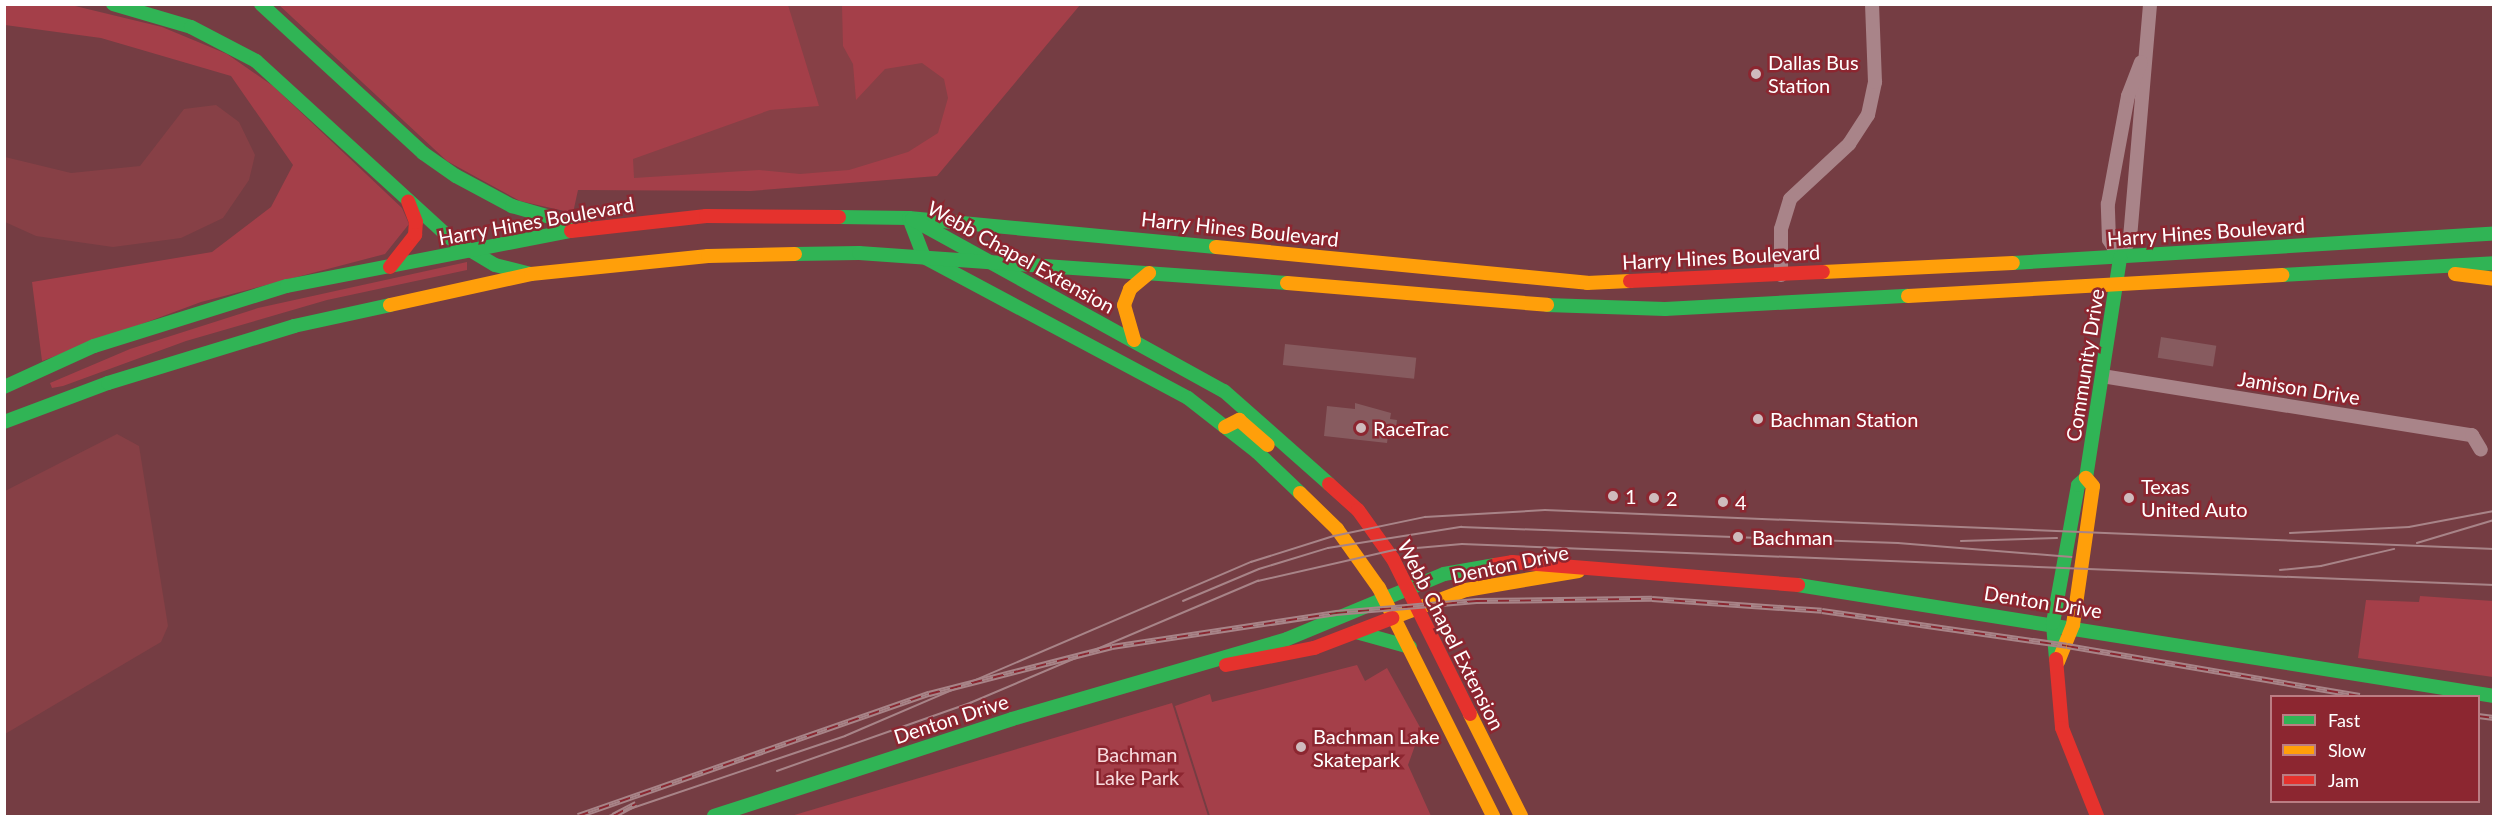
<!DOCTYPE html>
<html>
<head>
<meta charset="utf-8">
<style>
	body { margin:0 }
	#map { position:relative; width:2498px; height:821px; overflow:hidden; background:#753d43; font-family:Lato,sans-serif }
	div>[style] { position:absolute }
	.green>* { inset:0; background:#a43f49 }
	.water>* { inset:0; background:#874046 }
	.building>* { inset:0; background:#875b5f; transform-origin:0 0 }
	.street>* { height:14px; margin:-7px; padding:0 7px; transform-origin:7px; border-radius:7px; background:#a98489 }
	.fast>* { height:14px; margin:-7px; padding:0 7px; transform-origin:7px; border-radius:7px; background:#30b455 }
	.slow>* { height:14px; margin:-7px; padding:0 7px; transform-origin:7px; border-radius:7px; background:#ff9f0a }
	.jam>* { height:14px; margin:-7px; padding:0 7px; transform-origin:7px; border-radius:7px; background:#e5322d }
	.tram>* { height:1.5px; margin:-0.75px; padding:0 0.75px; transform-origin:0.75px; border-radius:0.75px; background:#a88488 }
	.rail>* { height:6px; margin-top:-3px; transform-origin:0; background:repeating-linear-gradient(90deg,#8c2630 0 11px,#a88488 0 22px); box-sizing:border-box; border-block:2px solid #a88488 }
	.dots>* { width:16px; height:16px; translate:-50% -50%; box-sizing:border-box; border:3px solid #8c2630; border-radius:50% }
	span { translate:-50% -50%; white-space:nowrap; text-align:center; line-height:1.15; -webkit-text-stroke:5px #8c2630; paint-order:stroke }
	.poi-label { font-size:20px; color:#fff }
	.left { translate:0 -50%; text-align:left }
	.street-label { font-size:20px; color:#fff }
	.park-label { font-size:20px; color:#f8dadd }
	.frame { position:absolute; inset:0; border:6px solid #fff; pointer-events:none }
	.legend { position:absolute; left:2270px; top:695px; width:210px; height:108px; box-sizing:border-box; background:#8c2630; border:2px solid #ba7d83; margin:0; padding:8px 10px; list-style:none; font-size:18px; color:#fff }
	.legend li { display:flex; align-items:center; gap:12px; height:30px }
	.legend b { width:30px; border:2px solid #ba7d83 }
</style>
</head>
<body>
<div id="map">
	<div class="green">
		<i style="clip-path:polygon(5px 5px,71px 5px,162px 27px,227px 54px,273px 86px,402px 208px,409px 224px,385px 254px,201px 302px,42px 361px,32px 282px,212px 252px,271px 207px,293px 165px,231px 76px,101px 38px,5px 25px)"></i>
		<i style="clip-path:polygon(279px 5px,1080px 5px,937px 176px,751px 191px,578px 190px,573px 213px,520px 201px,447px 161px)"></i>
		<i style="clip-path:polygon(467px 262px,467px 270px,327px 300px,186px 341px,63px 386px,52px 388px,50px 383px,130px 349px,258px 308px)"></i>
		<i style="clip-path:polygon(2420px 596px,2493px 601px,2493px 677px,2358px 658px,2366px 600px,2419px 602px)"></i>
		<i style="clip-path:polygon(1357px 665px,1365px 681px,1387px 668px,1421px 729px,1408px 765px,1431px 816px,1210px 816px,1175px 706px,1210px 694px,1212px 702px)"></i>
		<i style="clip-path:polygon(1172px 703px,1208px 816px,791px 816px)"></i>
	</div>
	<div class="water">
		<i style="clip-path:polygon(788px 5px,842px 5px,843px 46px,853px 64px,856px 100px,885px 69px,922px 63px,944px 79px,948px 98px,938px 133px,908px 152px,849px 170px,800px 174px,759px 170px,634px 178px,633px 159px,770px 110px,819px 106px)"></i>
		<i style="clip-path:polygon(216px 105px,239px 122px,255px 155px,249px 180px,223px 218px,181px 238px,113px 247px,36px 236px,5px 222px,5px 157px,71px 173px,140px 166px,184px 109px)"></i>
		<i style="clip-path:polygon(117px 434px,139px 446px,168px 626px,161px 642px,5px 734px,5px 491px)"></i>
	</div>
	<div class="building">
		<i style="left:2161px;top:337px;width:56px;height:21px;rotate:9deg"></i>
		<i style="left:1285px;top:344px;width:132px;height:21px;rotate:6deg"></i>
		<i style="clip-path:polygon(1355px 403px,1391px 413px,1390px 419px,1397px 420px,1395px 437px,1388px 436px,1387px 443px,1324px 436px,1327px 406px,1355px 409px)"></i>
	</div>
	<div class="street">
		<i style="left:2120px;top:258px;width:22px;rotate:-63deg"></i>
		<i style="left:2130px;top:238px;width:235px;rotate:-85.1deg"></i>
		<i style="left:2120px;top:258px;width:21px;rotate:-121deg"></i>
		<i style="left:2109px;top:240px;width:36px;rotate:-92deg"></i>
		<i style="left:2108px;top:204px;width:110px;rotate:-79.5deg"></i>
		<i style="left:2128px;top:96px;width:36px;rotate:-69deg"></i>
		<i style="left:1781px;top:275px;width:46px;rotate:-90deg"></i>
		<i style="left:1781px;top:229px;width:31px;rotate:-73deg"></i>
		<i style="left:1790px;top:199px;width:81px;rotate:-43deg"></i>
		<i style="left:1849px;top:144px;width:35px;rotate:-57deg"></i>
		<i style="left:1868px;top:115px;width:34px;rotate:-78deg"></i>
		<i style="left:1875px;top:82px;width:78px;rotate:-92.2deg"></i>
		<i style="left:2102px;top:376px;width:375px;rotate:9.1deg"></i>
		<i style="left:2472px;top:435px;width:17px;rotate:59deg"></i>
	</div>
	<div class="fast">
		<i style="left:113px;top:4px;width:81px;rotate:16.4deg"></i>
		<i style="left:191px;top:27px;width:73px;rotate:27.6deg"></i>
		<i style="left:256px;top:61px;width:263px;rotate:42.4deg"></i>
		<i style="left:450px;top:238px;width:52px;rotate:31deg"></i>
		<i style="left:495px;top:265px;width:37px;rotate:14deg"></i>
		<i style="left:261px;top:4px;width:220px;rotate:42.6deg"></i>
		<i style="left:423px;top:153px;width:40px;rotate:34.9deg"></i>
		<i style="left:456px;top:176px;width:64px;rotate:28.2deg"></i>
		<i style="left:512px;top:206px;width:79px;rotate:16.1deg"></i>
		<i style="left:839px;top:217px;width:70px;rotate:0.8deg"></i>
		<i style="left:909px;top:218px;width:308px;rotate:5.4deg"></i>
		<i style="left:909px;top:218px;width:42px;rotate:69deg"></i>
		<i style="left:924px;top:257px;width:299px;rotate:28.1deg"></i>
		<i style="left:1188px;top:398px;width:88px;rotate:38deg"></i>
		<i style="left:1257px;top:452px;width:59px;rotate:43.6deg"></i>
		<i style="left:912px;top:219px;width:356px;rotate:28.9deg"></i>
		<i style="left:1224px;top:391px;width:140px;rotate:41.5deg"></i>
		<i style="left:795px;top:254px;width:64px;rotate:-0.9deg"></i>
		<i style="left:859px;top:253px;width:429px;rotate:4deg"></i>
		<i style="left:2013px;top:263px;width:482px;rotate:-3.5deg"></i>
		<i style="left:2282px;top:275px;width:212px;rotate:-3.2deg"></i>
		<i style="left:1547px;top:305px;width:118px;rotate:1.9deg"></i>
		<i style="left:1665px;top:309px;width:243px;rotate:-3.1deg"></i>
		<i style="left:4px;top:387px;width:99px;rotate:-24.5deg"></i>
		<i style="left:94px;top:346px;width:202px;rotate:-17.3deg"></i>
		<i style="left:287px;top:286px;width:289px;rotate:-11deg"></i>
		<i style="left:4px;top:422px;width:111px;rotate:-20.6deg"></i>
		<i style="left:108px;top:383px;width:195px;rotate:-17deg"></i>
		<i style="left:294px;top:326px;width:98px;rotate:-12.3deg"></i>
		<i style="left:1798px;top:585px;width:705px;rotate:9.06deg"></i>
		<i style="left:1356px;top:632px;width:56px;rotate:15.5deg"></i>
		<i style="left:2056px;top:659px;width:36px;rotate:-95deg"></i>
		<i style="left:2053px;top:623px;width:140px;rotate:-79.7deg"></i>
		<i style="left:2078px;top:485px;width:11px;rotate:-41deg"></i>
		<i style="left:2086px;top:478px;width:223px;rotate:-81.2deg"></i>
		<i style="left:714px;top:816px;width:313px;rotate:-18deg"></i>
		<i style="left:1012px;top:719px;width:286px;rotate:-16.2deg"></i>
		<i style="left:1287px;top:639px;width:170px;rotate:-22.5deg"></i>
		<i style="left:1444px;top:574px;width:52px;rotate:-10deg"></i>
	</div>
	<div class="slow">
		<i style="left:1216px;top:247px;width:373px;rotate:5.5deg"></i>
		<i style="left:1587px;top:283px;width:43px;rotate:-2.7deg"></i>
		<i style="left:1823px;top:272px;width:190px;rotate:-2.7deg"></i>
		<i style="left:2455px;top:274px;width:39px;rotate:7deg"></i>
		<i style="left:1287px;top:283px;width:261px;rotate:4.8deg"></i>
		<i style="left:1908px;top:296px;width:375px;rotate:-3.2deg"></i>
		<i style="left:390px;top:305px;width:144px;rotate:-12.4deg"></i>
		<i style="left:531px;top:274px;width:178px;rotate:-5.8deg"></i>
		<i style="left:708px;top:256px;width:87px;rotate:-1.3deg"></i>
		<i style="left:1134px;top:340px;width:36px;rotate:-106deg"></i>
		<i style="left:1124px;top:305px;width:17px;rotate:-69deg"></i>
		<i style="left:1130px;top:289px;width:25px;rotate:-40deg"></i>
		<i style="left:1225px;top:427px;width:16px;rotate:-27deg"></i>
		<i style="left:1239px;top:420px;width:38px;rotate:41deg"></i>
		<i style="left:1300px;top:493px;width:52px;rotate:44.2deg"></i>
		<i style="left:1337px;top:529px;width:72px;rotate:54.6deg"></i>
		<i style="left:1379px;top:588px;width:255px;rotate:63.4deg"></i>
		<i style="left:1392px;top:618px;width:79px;rotate:-20.7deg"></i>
		<i style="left:1466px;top:590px;width:114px;rotate:-9.6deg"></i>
		<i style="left:2058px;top:662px;width:40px;rotate:-68deg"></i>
		<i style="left:2073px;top:625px;width:140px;rotate:-81.8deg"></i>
		<i style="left:2093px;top:486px;width:11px;rotate:-131deg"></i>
		<i style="left:1470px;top:714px;width:114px;rotate:63.4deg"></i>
	</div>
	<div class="jam">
		<i style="left:571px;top:231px;width:136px;rotate:-6.3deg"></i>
		<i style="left:706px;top:216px;width:133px;rotate:0.4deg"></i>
		<i style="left:390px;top:267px;width:41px;rotate:-52deg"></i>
		<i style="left:415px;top:235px;width:13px;rotate:-86deg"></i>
		<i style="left:416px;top:222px;width:22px;rotate:-111deg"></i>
		<i style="left:1630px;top:281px;width:193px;rotate:-2.7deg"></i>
		<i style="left:1329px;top:484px;width:39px;rotate:42deg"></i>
		<i style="left:1358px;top:510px;width:60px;rotate:54.5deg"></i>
		<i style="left:1393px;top:559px;width:173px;rotate:63.6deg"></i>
		<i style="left:1495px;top:565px;width:17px;rotate:-10deg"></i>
		<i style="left:1512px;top:562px;width:287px;rotate:4.6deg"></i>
		<i style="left:2056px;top:659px;width:69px;rotate:85deg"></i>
		<i style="left:2062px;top:728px;width:95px;rotate:68.3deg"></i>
		<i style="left:1226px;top:665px;width:90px;rotate:-10.9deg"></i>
		<i style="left:1314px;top:648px;width:84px;rotate:-21deg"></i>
	</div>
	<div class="tram">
		<i style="left:2290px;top:533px;width:119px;rotate:-2.9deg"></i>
		<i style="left:2409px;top:527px;width:86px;rotate:-10.7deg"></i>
		<i style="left:1961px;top:541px;width:96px;rotate:-1.8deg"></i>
		<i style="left:2417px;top:543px;width:80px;rotate:-16.6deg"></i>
		<i style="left:2280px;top:570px;width:41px;rotate:-5.6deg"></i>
		<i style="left:2321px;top:566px;width:75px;rotate:-13.1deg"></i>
		<i style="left:1183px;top:601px;width:82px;rotate:-22.8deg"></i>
		<i style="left:1259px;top:569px;width:72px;rotate:-16.9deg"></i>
		<i style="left:1328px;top:548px;width:135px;rotate:-9deg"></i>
		<i style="left:1461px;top:527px;width:437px;rotate:2.1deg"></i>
		<i style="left:1898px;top:543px;width:174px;rotate:4.6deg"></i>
		<i style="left:777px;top:771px;width:205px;rotate:-19.4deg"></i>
		<i style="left:970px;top:703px;width:313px;rotate:-23deg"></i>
		<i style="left:1258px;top:581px;width:139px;rotate:-12.8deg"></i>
		<i style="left:1394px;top:550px;width:68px;rotate:-5deg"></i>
		<i style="left:1462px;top:544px;width:1033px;rotate:2.28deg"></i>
		<i style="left:609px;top:816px;width:249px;rotate:-18.7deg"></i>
		<i style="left:845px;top:736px;width:442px;rotate:-23.2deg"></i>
		<i style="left:1251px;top:562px;width:87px;rotate:-17.4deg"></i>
		<i style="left:1334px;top:536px;width:93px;rotate:-11.8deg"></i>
		<i style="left:1425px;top:517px;width:120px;rotate:-3.3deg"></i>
		<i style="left:1545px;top:510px;width:950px;rotate:2.35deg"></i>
	</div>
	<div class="rail">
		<i style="left:2478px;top:716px;width:16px;rotate:7deg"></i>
		<i style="left:578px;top:816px;width:372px;rotate:-19.2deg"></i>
		<i style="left:929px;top:694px;width:189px;rotate:-14.4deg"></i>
		<i style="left:1112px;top:647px;width:227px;rotate:-8.6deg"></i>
		<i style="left:1336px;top:613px;width:141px;rotate:-4.9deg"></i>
		<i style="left:1476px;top:601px;width:176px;rotate:-0.7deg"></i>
		<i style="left:1652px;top:599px;width:170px;rotate:4deg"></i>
		<i style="left:1822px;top:611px;width:247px;rotate:8.1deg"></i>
		<i style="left:2067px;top:646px;width:297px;rotate:9.7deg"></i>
		<i style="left:613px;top:816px;width:26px;rotate:-28deg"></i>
	</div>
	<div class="dots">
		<i style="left:1756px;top:74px;background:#cfbbbd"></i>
		<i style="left:1758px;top:419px;background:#cfbbbd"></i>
		<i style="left:1361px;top:428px;background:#cfbbbd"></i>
		<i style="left:1613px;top:496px;background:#cfbbbd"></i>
		<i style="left:1654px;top:498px;background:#cfbbbd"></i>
		<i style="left:2129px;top:498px;background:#cfbbbd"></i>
		<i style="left:1723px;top:502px;background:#cfbbbd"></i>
		<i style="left:1738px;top:537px;background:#cfbbbd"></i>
		<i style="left:1301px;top:747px;background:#cfbbbd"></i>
	</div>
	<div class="poi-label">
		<span class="left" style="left:1768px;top:74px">Dallas Bus<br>Station</span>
		<span class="left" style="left:1770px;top:419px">Bachman Station</span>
		<span class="left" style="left:1373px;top:428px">RaceTrac</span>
		<span class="left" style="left:2141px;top:498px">Texas<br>United Auto</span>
		<span class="left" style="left:1625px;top:496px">1</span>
		<span class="left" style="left:1666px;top:498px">2</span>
		<span class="left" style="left:1735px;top:502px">4</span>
		<span class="left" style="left:1752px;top:537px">Bachman</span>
		<span class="left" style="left:1313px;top:748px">Bachman Lake<br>Skatepark</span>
	</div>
	<div class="street-label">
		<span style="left:536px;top:221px;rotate:-10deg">Harry Hines Boulevard</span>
		<span style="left:1240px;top:229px;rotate:6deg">Harry Hines Boulevard</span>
		<span style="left:2206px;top:232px;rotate:-4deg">Harry Hines Boulevard</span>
		<span style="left:1021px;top:257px;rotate:29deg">Webb Chapel Extension</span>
		<span style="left:1721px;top:257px;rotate:-3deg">Harry Hines Boulevard</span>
		<span style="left:2085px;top:365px;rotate:-81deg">Community Drive</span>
		<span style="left:2299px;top:388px;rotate:9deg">Jamison Drive</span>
		<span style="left:1510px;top:564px;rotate:-12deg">Denton Drive</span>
		<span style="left:2043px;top:602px;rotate:9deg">Denton Drive</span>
		<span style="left:1451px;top:635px;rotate:63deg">Webb Chapel Extension</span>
		<span style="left:951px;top:719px;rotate:-18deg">Denton Drive</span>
	</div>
	<div class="park-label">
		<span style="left:1137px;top:766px">Bachman<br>Lake Park</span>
	</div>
	<div class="frame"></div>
	<ul class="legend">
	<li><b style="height:8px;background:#30b455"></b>Fast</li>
	<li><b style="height:8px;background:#ff9f0a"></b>Slow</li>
	<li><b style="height:8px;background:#e5322d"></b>Jam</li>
	</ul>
</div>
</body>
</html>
